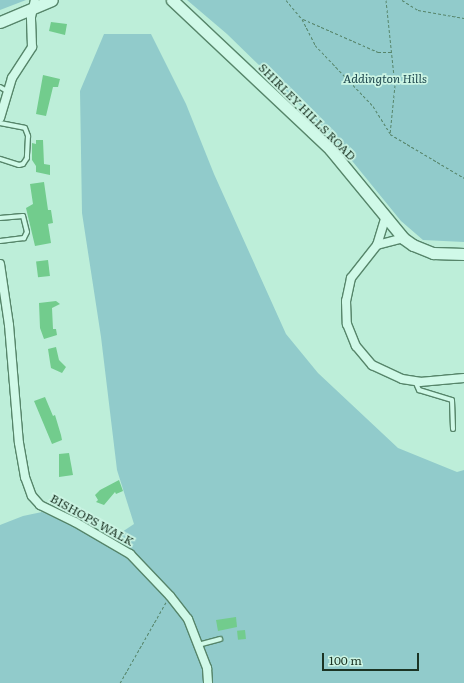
<!DOCTYPE html>
<html>
<head>
<meta charset="utf-8">
<style>
	body { margin:0 }
	#map { position:relative; width:464px; height:683px; overflow:hidden; background:#bdeed9; font-family:Literata,serif }
	div>[style] { position:absolute }
	.green>* { inset:0; background:#91cbcb }
	.building>* { inset:0; background:#72cc8d; transform-origin:0 0 }
	.path>* { height:1px; margin-top:-0.5px; transform-origin:0; background:repeating-linear-gradient(90deg,#56856a 0 3px,transparent 0 5px) }
	.roads { filter:drop-shadow(1px 0 #56856a) drop-shadow(-1px 0 #56856a) drop-shadow(0 1px #56856a) drop-shadow(0 -1px #56856a) }
	.lane>* { height:4px; margin:-2px; padding:0 2px; transform-origin:2px; border-radius:2px; background:#d0f9e8 }
	.street>* { height:8px; margin:-4px; padding:0 4px; transform-origin:4px; border-radius:4px; background:#d0f9e8 }
	.secondary>* { height:11px; margin:-5.5px; padding:0 5.5px; transform-origin:5.5px; border-radius:5.5px; background:#d0f9e8 }
	span { translate:-50% -50%; white-space:nowrap; text-align:center; line-height:1.15; -webkit-text-stroke:3.5px #ccf5e4; paint-order:stroke }
	.park-label { font-size:12px; color:#224b51; font-style:italic }
	.street-label { font-size:12px; color:#1b3424 }
	.scale { position:absolute; left:322px; top:653px; width:97px; height:18px; box-sizing:border-box; border:2px solid #1b3424; border-top:0; padding-left:5px; font-size:12px; line-height:14px; white-space:nowrap; color:#1b3424; -webkit-text-stroke:3px #ccf5e4; paint-order:stroke }
</style>
</head>
<body>
<div id="map">
	<div class="green">
		<i style="clip-path:polygon(0 0,26px 0,0 10px)"></i>
		<i style="clip-path:polygon(187px 0,464px 0,464px 242px,423px 240px,401px 221px,331px 135px,227px 34px)"></i>
		<i style="clip-path:polygon(104px 34px,151px 34px,186px 104px,214px 174px,286px 334px,318px 373px,398px 448px,457px 472px,464px 470px,464px 683px,0 683px,0 525px,23px 516px,42px 512px,71px 525px,104px 544px,134px 524px,117px 470px,101px 337px,82px 213px,80px 91px)"></i>
	</div>
	<div class="building">
		<i style="clip-path:polygon(51px 22px,67px 24px,65px 35px,49px 31px)"></i>
		<i style="clip-path:polygon(43px 75px,60px 79px,58px 87px,53px 87px,46px 116px,36px 114px)"></i>
		<i style="clip-path:polygon(36px 140px,43px 140px,44px 164px,50px 165px,50px 175px,36px 172px,36px 166px,32px 160px,32px 143px,36px 144px)"></i>
		<i style="clip-path:polygon(44px 182px,48px 210px,51px 210px,53px 223px,48px 224px,51px 243px,35px 246px,26px 208px,33px 204px,30px 184px)"></i>
		<i style="left:48px;top:260px;width:16px;height:12px;rotate:83deg"></i>
		<i style="clip-path:polygon(56px 301px,60px 304px,52px 308px,53px 329px,56px 329px,57px 335px,44px 339px,40px 328px,39px 303px)"></i>
		<i style="clip-path:polygon(56px 347px,59px 360px,66px 367px,62px 373px,51px 368px,50px 362px,48px 349px)"></i>
		<i style="clip-path:polygon(45px 397px,53px 416px,55px 415px,61px 435px,62px 440px,52px 444px,34px 401px)"></i>
		<i style="clip-path:polygon(69px 453px,73px 475px,59px 477px,59px 454px)"></i>
		<i style="clip-path:polygon(119px 480px,123px 491px,116px 494px,115px 492px,104px 505px,96px 502px,98px 500px,95px 495px,100px 490px)"></i>
		<i style="clip-path:polygon(236px 617px,237px 627px,218px 631px,216px 620px)"></i>
		<i style="left:245px;top:630px;width:9px;height:8px;rotate:84deg"></i>
	</div>
	<div class="path">
		<i style="left:286px;top:0;width:25px;rotate:50deg"></i>
		<i style="left:302px;top:19px;width:29px;rotate:63deg"></i>
		<i style="left:315px;top:45px;width:84px;rotate:46.4deg"></i>
		<i style="left:373px;top:106px;width:32px;rotate:58deg"></i>
		<i style="left:386px;top:0;width:85px;rotate:84deg"></i>
		<i style="left:395px;top:85px;width:49px;rotate:95.8deg"></i>
		<i style="left:390px;top:134px;width:86px;rotate:30.7deg"></i>
		<i style="left:402px;top:0;width:19px;rotate:32deg"></i>
		<i style="left:418px;top:10px;width:47px;rotate:9.9deg"></i>
		<i style="left:303px;top:19px;width:82px;rotate:23.7deg"></i>
		<i style="left:378px;top:52px;width:14px"></i>
		<i style="left:120px;top:683px;width:93px;rotate:-60.4deg"></i>
	</div>
	<div class="roads">
		<div class="lane">
			<i style="left:0;top:87px;width:8px;rotate:30deg"></i>
			<i style="left:0;top:123px;width:25px;rotate:11deg"></i>
			<i style="left:25px;top:128px;width:9px;rotate:69deg"></i>
			<i style="left:28px;top:136px;width:22px;rotate:93deg"></i>
			<i style="left:27px;top:158px;width:7px;rotate:124deg"></i>
			<i style="left:23px;top:164px;width:4px;rotate:166deg"></i>
			<i style="left:19px;top:165px;width:20px;rotate:-162deg"></i>
			<i style="left:0;top:218px;width:23px;rotate:-5deg"></i>
			<i style="left:23px;top:216px;width:16px;rotate:76deg"></i>
			<i style="left:27px;top:232px;width:7px;rotate:117deg"></i>
			<i style="left:24px;top:238px;width:24px;rotate:173deg"></i>
			<i style="left:415px;top:381px;width:10px;rotate:66deg"></i>
			<i style="left:419px;top:390px;width:34px;rotate:17deg"></i>
			<i style="left:452px;top:400px;width:29px;rotate:88deg"></i>
			<i style="left:198px;top:645px;width:23px;rotate:-15deg"></i>
		</div>
		<div class="street">
			<i style="left:0;top:118px;width:42px;rotate:-73.3deg"></i>
			<i style="left:12px;top:78px;width:37px;rotate:-57deg"></i>
			<i style="left:32px;top:47px;width:30px;rotate:-92deg"></i>
			<i style="left:31px;top:17px;width:17px;rotate:-77deg"></i>
			<i style="left:385px;top:219px;width:27px;rotate:107deg"></i>
			<i style="left:377px;top:245px;width:42px;rotate:128.2deg"></i>
			<i style="left:351px;top:278px;width:24px;rotate:102deg"></i>
			<i style="left:346px;top:301px;width:23px;rotate:88deg"></i>
			<i style="left:347px;top:324px;width:24px;rotate:68deg"></i>
			<i style="left:356px;top:346px;width:25px;rotate:50deg"></i>
			<i style="left:372px;top:365px;width:33px;rotate:25deg"></i>
			<i style="left:402px;top:379px;width:18px;rotate:9deg"></i>
			<i style="left:420px;top:382px;width:44px;rotate:-5.2deg"></i>
			<i style="left:377px;top:245px;width:27px;rotate:-15deg"></i>
			<i style="left:0;top:264px;width:62px;rotate:81.6deg"></i>
			<i style="left:9px;top:325px;width:118px;rotate:85.2deg"></i>
			<i style="left:19px;top:443px;width:35px;rotate:80deg"></i>
			<i style="left:25px;top:477px;width:20px;rotate:70deg"></i>
			<i style="left:32px;top:496px;width:12px;rotate:48deg"></i>
			<i style="left:40px;top:505px;width:39px;rotate:26deg"></i>
			<i style="left:75px;top:522px;width:64px;rotate:30.2deg"></i>
			<i style="left:130px;top:554px;width:58px;rotate:46.4deg"></i>
			<i style="left:170px;top:596px;width:29px;rotate:52deg"></i>
			<i style="left:188px;top:619px;width:53px;rotate:68.8deg"></i>
			<i style="left:207px;top:668px;width:15px;rotate:86deg"></i>
		</div>
		<div class="secondary">
			<i style="left:172px;top:0;width:217px;rotate:43.3deg"></i>
			<i style="left:330px;top:149px;width:115px;rotate:50.6deg"></i>
			<i style="left:403px;top:238px;width:12px;rotate:35deg"></i>
			<i style="left:413px;top:245px;width:22px;rotate:22deg"></i>
			<i style="left:433px;top:253px;width:31px;rotate:2deg"></i>
			<i style="left:0;top:22px;width:56px;rotate:-22.9deg"></i>
		</div>
	</div>
	<div class="park-label">
		<span style="left:385px;top:79px">Addington Hills</span>
	</div>
	<div class="street-label">
		<span style="left:307px;top:112px;rotate:45deg">SHIRLEY HILLS ROAD</span>
		<span style="left:92px;top:520px;rotate:29deg">BISHOPS WALK</span>
	</div>
	<div class="scale">100 m</div>
</div>
</body>
</html>
